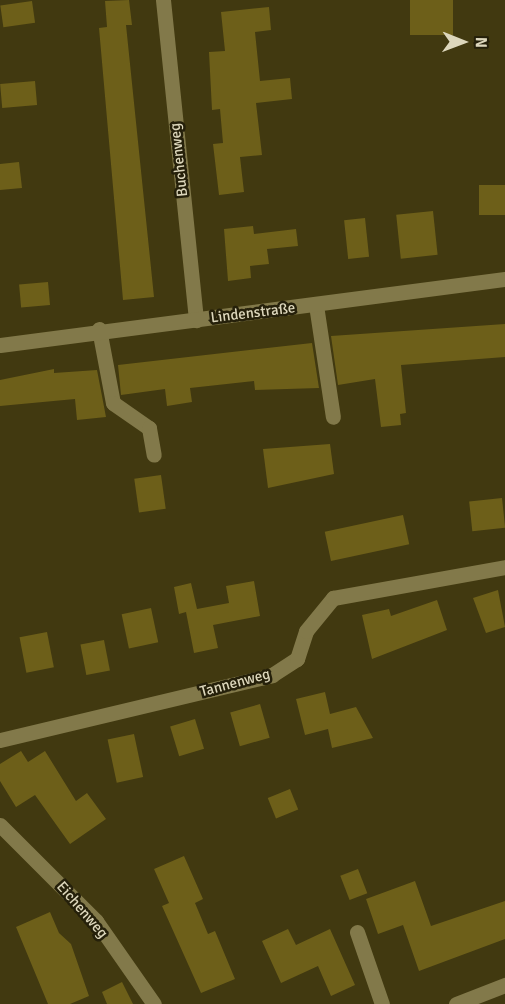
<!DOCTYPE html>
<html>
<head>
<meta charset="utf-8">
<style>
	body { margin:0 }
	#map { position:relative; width:505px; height:1004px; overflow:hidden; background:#413910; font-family:Signika,sans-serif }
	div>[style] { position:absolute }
	.building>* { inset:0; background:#6d5f19; transform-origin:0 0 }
	.minor>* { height:15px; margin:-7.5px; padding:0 7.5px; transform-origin:7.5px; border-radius:7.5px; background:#82794a }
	span { translate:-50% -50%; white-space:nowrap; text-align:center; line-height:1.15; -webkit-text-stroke:5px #25200a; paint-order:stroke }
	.street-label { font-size:15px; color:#ddd7bc }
	.north { position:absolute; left:433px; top:12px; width:60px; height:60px; -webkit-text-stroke:4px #25200a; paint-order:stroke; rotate:91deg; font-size:16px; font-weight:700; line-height:24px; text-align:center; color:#ddd7bc }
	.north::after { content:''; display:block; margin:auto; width:21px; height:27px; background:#ddd7bc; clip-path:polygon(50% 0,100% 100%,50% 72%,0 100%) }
</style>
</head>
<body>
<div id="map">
	<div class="building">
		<i style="clip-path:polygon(129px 0,132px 25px,126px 25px,154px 297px,123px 300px,99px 28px,107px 27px,105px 1px)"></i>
		<i style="left:410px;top:0;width:43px;height:35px"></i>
		<i style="left:32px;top:1px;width:22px;height:32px;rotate:82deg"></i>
		<i style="clip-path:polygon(269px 7px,271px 30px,255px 32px,260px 81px,290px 78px,292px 99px,256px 103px,262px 155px,240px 157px,244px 192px,219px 195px,213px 144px,223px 143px,220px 109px,212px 110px,209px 52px,225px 51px,221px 12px)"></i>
		<i style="left:35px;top:81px;width:24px;height:35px;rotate:85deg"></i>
		<i style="clip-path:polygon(19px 162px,22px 188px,0 190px,0 164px)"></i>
		<i style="left:479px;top:185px;width:26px;height:30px"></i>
		<i style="left:433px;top:211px;width:44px;height:37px;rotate:84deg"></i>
		<i style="left:365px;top:218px;width:39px;height:21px;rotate:84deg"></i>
		<i style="clip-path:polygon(253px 226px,254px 234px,296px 229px,298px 246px,267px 249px,269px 264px,250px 266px,251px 278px,228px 281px,224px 229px)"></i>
		<i style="left:48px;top:282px;width:23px;height:29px;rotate:85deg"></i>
		<i style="clip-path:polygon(505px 324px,505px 357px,401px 365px,406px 413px,400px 414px,401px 425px,381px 427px,375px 379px,338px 385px,331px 336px)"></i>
		<i style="clip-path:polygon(312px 343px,319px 388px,255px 390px,254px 381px,190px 388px,192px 402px,167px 406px,165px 389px,121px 395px,118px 365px)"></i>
		<i style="clip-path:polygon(54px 369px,54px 373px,97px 370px,106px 417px,77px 420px,75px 399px,0 406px,0 380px)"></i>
		<i style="clip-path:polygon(330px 444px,334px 474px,268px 488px,263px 449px)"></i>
		<i style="left:161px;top:475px;width:34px;height:27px;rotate:82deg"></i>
		<i style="left:502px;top:498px;width:30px;height:33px;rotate:84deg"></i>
		<i style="left:403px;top:515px;width:30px;height:80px;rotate:78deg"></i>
		<i style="clip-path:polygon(254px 581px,260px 616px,213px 625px,218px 648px,194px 653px,186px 612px,179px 614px,174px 587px,191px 583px,197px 609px,229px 603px,226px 586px)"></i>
		<i style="clip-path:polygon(498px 590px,505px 627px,486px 633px,473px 598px)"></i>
		<i style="clip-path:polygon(437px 600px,447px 630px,372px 659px,362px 615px,389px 609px,391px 616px)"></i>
		<i style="left:151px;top:608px;width:35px;height:30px;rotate:78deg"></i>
		<i style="left:47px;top:632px;width:36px;height:28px;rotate:79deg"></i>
		<i style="left:104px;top:640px;width:31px;height:24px;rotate:79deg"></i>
		<i style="clip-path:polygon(325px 692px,330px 714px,356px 707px,373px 738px,332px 748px,328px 729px,305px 735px,296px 699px)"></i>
		<i style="left:260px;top:704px;width:35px;height:31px;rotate:74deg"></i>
		<i style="left:195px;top:719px;width:31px;height:26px;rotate:73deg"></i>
		<i style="left:134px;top:734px;width:44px;height:27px;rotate:78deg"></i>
		<i style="clip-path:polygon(21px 751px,28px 762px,45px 751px,76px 801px,87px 793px,106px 819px,70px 844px,35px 795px,16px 807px,0 781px,0 764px)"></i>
		<i style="left:290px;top:789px;width:22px;height:24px;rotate:68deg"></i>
		<i style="clip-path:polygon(184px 856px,203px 899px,195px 903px,208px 934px,215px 931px,235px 979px,201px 993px,162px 906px,169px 903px,154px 869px)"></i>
		<i style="left:358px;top:869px;width:26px;height:19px;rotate:69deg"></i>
		<i style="clip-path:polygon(415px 881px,431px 926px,505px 901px,505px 939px,419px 971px,403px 925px,378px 934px,366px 899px)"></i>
		<i style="clip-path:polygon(50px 912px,59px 933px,71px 944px,89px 996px,70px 1004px,48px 1004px,16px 927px)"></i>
		<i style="clip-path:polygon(288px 929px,296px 945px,330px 929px,355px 985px,331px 996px,318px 966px,281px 983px,262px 941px)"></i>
		<i style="clip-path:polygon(122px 982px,133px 1004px,107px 1004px,102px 992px)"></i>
	</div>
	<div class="minor">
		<i style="left:163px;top:0;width:322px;rotate:84.1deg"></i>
		<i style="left:316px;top:305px;width:113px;rotate:81.4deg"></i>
		<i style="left:99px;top:329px;width:75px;rotate:79.3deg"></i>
		<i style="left:113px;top:403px;width:44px;rotate:34.8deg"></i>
		<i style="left:149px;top:428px;width:27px;rotate:80deg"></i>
		<i style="left:0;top:345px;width:509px;rotate:-7.45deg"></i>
		<i style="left:0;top:740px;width:280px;rotate:-13.4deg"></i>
		<i style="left:272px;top:675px;width:30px;rotate:-33deg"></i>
		<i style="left:297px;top:659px;width:29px;rotate:-72deg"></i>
		<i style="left:306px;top:631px;width:43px;rotate:-50.7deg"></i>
		<i style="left:333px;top:598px;width:175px;rotate:-10.2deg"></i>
		<i style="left:0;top:825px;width:136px;rotate:45deg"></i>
		<i style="left:96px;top:921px;width:101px;rotate:55.1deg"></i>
		<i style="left:357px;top:932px;width:76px;rotate:70.9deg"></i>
		<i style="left:456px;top:1004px;width:53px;rotate:-21.2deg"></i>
	</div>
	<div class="street-label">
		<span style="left:179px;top:160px;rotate:-96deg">Buchenweg</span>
		<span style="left:253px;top:313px;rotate:-7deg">Lindenstraße</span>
		<span style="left:235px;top:683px;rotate:-15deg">Tannenweg</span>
		<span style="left:82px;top:910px;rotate:49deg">Eichenweg</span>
	</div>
	<div class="north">N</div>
</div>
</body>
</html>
